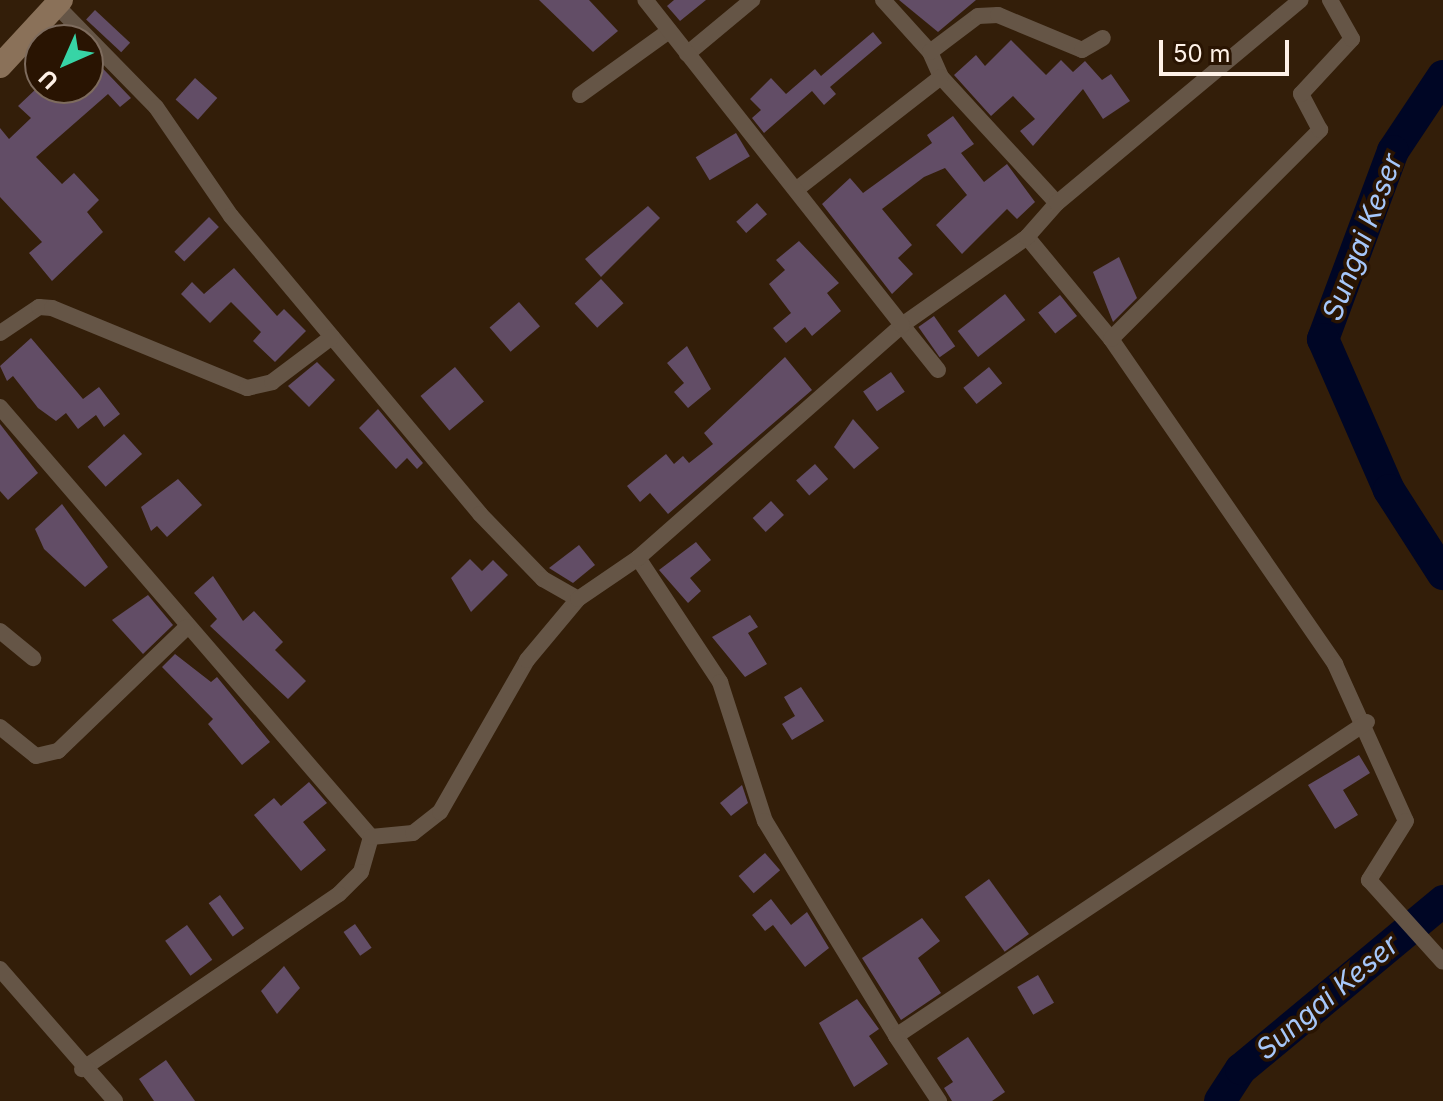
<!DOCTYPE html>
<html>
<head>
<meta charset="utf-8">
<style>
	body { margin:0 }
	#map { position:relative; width:1443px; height:1101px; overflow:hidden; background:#331e09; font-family:Inter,sans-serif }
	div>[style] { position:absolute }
	.river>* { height:32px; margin:-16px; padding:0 16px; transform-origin:16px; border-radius:16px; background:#000625 }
	.building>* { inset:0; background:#624d66; transform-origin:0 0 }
	.street>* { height:16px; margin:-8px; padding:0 8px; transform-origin:8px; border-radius:8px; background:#655546 }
	.secondary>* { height:24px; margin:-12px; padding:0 12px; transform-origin:12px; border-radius:12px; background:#8a7159 }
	span { translate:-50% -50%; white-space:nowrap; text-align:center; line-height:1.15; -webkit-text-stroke:7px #291402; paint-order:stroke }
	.water-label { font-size:28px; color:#a6c7fa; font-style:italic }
	.north { position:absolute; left:24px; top:24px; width:80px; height:80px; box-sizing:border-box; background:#291402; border:2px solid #7e6c5e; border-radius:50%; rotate:225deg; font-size:22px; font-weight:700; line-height:32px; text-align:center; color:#fef1e7 }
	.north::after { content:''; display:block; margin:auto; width:28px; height:36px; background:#37d4a6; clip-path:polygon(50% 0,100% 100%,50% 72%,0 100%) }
	.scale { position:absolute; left:1159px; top:40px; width:130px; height:36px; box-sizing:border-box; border:4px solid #fef1e7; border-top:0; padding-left:10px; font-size:24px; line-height:28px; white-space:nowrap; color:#fef1e7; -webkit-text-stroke:6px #291402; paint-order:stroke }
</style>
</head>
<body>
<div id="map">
	<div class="river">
		<i style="left:1443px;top:76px;width:90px;rotate:123.7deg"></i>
		<i style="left:1393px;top:151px;width:201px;rotate:110.4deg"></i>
		<i style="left:1323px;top:339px;width:165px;rotate:66.4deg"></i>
		<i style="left:1389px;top:490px;width:100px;rotate:57.3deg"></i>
		<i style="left:1220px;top:1101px;width:38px;rotate:-57deg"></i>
		<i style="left:1241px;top:1069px;width:263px;rotate:-39.7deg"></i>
	</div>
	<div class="building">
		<i style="clip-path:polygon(539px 0,589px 0,618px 31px,593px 52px)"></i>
		<i style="clip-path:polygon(674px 0,706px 0,680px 21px,667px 6px)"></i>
		<i style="clip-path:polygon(899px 0,976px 0,938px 32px)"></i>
		<i style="left:95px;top:10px;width:48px;height:13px;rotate:43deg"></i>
		<i style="clip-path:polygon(873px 32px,882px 43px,830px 87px,836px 94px,824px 105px,812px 91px,764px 133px,752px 118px,761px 110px,750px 99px,771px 78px,786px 94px,815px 69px,821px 76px)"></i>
		<i style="clip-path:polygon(1011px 40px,1046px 75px,1061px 60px,1073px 72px,1085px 61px,1102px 80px,1111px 74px,1130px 101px,1103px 119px,1083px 89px,1033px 146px,1020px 131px,1035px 119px,1013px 96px,991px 116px,954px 75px,976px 55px,985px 66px)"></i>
		<i style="clip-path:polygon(88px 53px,131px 98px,120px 107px,108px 94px,36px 157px,62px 184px,74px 173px,99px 200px,87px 212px,103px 232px,52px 281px,29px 253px,42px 242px,0 197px,0 128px,9px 139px,31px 118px,18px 106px,37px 88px,88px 88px)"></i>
		<i style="left:195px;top:78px;width:30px;height:29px;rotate:42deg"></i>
		<i style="clip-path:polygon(953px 116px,974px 144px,961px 153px,984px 182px,1007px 164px,1035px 202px,1017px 219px,1007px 209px,962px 254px,936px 225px,967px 195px,945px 168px,924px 177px,882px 209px,912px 245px,898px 258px,913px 274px,892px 294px,822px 204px,850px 178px,863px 193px,932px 143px,927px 135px)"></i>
		<i style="left:736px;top:133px;width:27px;height:47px;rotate:59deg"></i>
		<i style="left:757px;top:203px;width:15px;height:28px;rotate:48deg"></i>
		<i style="clip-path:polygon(648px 206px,660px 218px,601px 277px,585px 259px)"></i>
		<i style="left:209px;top:217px;width:14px;height:49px;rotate:45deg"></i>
		<i style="clip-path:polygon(799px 241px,839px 283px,827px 293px,841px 311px,812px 336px,805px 327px,786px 343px,773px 328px,791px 313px,769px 284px,785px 270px,776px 260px)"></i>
		<i style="clip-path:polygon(1119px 257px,1137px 298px,1113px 322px,1093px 272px)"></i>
		<i style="clip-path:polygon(234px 268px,277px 316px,284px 309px,306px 331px,275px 362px,253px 341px,261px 332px,231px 302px,210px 323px,181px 294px,192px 282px,204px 294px)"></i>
		<i style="left:601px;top:279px;width:33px;height:36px;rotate:47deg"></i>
		<i style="left:1005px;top:294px;width:33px;height:60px;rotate:52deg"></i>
		<i style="left:1060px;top:295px;width:27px;height:28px;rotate:51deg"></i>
		<i style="left:519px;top:302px;width:32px;height:39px;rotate:49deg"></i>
		<i style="left:934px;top:316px;width:37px;height:19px;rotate:55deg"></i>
		<i style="clip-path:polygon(31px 338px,83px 399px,99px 387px,120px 414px,104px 427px,96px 415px,78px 429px,66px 413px,56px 421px,38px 408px,13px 376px,7px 381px,0 366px)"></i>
		<i style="clip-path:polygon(687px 346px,711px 389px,688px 408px,674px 392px,684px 383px,667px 363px)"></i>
		<i style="clip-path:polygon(785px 357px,812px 390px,668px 514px,650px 493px,640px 502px,627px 486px,666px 454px,674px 464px,683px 456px,689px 463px,713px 444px,704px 433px)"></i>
		<i style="clip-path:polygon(317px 362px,335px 380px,309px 407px,288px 386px)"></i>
		<i style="left:455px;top:367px;width:45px;height:45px;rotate:50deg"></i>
		<i style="left:989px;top:367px;width:21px;height:33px;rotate:51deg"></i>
		<i style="left:891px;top:372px;width:24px;height:34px;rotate:55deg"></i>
		<i style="clip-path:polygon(378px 409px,423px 463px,417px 469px,407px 458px,396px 469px,359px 428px)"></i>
		<i style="clip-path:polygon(853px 419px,879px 448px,854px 469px,834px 447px)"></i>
		<i style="clip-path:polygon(0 424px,38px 473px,8px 500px,0 491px)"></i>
		<i style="left:124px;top:434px;width:27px;height:49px;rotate:48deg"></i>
		<i style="left:815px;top:464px;width:20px;height:25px;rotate:49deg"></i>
		<i style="clip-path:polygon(178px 479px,202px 505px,167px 537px,157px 526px,151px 531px,141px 507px)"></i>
		<i style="left:771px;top:501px;width:19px;height:25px;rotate:47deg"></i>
		<i style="clip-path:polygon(62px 504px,108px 567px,85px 587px,44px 549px,35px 529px)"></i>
		<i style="clip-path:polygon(696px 542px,711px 560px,690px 578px,701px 591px,688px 603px,659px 570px)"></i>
		<i style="clip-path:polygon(579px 545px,595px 565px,573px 583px,549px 568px)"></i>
		<i style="clip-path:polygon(470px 559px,482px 571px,493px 560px,508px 575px,471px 612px,451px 578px)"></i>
		<i style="clip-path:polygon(213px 576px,243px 621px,254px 611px,283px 642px,275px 650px,306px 681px,288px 699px,210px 626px,217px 619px,194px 593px)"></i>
		<i style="clip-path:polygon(148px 595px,173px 625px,143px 654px,112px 620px)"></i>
		<i style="clip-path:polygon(750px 615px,758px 627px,748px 633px,767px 664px,745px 677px,712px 637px)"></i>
		<i style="clip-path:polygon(175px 654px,211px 682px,217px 677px,270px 742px,242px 765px,208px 724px,213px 719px,162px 667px)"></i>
		<i style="clip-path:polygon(801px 687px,824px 721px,792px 740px,782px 724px,795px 716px,784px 697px)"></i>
		<i style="clip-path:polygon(1359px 755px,1370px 773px,1343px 790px,1358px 815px,1335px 829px,1308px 785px)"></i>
		<i style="clip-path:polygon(309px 782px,327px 803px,303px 822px,326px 850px,301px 871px,254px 815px,274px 798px,281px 806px)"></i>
		<i style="clip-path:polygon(742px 785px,748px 803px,731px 816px,720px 803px)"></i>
		<i style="left:765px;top:853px;width:23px;height:35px;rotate:49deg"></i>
		<i style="left:989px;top:879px;width:68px;height:30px;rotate:54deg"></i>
		<i style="left:220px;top:895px;width:41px;height:14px;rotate:54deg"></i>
		<i style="clip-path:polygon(771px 899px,791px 925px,807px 912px,829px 948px,805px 967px,773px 925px,765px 931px,752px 915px)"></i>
		<i style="clip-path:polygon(922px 918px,940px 941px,918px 958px,941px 993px,901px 1020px,862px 958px)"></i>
		<i style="left:355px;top:924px;width:29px;height:14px;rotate:55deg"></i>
		<i style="left:187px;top:925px;width:43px;height:27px;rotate:54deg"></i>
		<i style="clip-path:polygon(284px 966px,300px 988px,277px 1014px,261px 991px)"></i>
		<i style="left:1038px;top:975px;width:32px;height:24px;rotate:60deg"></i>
		<i style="clip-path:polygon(857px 999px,879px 1029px,869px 1036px,888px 1064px,854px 1087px,819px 1023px)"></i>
		<i style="clip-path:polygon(968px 1037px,1005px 1092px,992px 1101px,952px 1101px,944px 1088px,953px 1082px,937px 1058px)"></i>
		<i style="clip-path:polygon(166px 1060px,195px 1101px,154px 1101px,139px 1079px)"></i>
	</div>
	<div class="street">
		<i style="left:883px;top:0;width:70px;rotate:47.9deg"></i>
		<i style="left:930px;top:52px;width:27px;rotate:66deg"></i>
		<i style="left:941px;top:77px;width:171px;rotate:47.4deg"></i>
		<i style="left:57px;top:6px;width:141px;rotate:45.6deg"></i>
		<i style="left:156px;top:107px;width:132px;rotate:55.5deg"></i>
		<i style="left:231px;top:216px;width:388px;rotate:50.1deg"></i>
		<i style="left:480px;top:514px;width:91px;rotate:45.9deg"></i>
		<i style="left:543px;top:579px;width:40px;rotate:29.7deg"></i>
		<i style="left:930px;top:52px;width:60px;rotate:-36.9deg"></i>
		<i style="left:978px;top:16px;width:20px;rotate:-3deg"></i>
		<i style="left:998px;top:15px;width:91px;rotate:22.6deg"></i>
		<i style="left:1082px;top:50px;width:24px;rotate:-30deg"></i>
		<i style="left:687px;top:54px;width:85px;rotate:-39.7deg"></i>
		<i style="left:580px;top:95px;width:110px;rotate:-35.7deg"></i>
		<i style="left:797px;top:189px;width:182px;rotate:-37.9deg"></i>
		<i style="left:1027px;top:237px;width:132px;rotate:50.5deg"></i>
		<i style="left:1111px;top:339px;width:395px;rotate:55.4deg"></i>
		<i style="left:1335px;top:664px;width:172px;rotate:65.7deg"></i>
		<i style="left:1406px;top:821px;width:70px;rotate:122.1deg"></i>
		<i style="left:1369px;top:880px;width:110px;rotate:47.9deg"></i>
		<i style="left:0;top:333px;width:47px;rotate:-33.7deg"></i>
		<i style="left:39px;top:307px;width:13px;rotate:4deg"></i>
		<i style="left:52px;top:308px;width:211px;rotate:22.3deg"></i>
		<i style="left:247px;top:388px;width:26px;rotate:-13deg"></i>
		<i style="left:272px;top:382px;width:75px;rotate:-36.9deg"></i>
		<i style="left:1111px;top:339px;width:296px;rotate:-45deg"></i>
		<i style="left:1320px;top:130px;width:41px;rotate:-117.8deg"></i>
		<i style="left:1301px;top:94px;width:75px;rotate:-47.2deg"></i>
		<i style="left:1352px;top:39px;width:45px;rotate:-119.4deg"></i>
		<i style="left:938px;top:370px;width:58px;rotate:-128.7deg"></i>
		<i style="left:902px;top:325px;width:153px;rotate:-35.1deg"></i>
		<i style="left:1027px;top:237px;width:45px;rotate:-48.6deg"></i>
		<i style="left:1057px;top:203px;width:317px;rotate:-39.8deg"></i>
		<i style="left:0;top:407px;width:568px;rotate:49.21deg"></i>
		<i style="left:371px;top:837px;width:36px;rotate:106deg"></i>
		<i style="left:361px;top:872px;width:31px;rotate:135deg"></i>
		<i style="left:339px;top:894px;width:311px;rotate:145.7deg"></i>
		<i style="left:638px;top:558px;width:149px;rotate:56.5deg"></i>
		<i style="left:720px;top:682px;width:146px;rotate:72.1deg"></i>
		<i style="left:765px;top:821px;width:252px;rotate:58.6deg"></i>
		<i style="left:896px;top:1036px;width:566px;rotate:-33.69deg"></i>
		<i style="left:0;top:631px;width:43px;rotate:39.3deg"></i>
		<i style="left:0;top:727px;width:46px;rotate:38.9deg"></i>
		<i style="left:36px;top:756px;width:23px;rotate:-13deg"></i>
		<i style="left:58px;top:751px;width:179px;rotate:-43.9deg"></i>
		<i style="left:371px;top:837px;width:42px;rotate:-5.4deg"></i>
		<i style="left:413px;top:833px;width:34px;rotate:-38deg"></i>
		<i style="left:440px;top:812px;width:175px;rotate:-60.2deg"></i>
		<i style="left:527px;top:660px;width:80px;rotate:-50.1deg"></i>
		<i style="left:578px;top:599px;width:73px;rotate:-34.3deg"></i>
		<i style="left:638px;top:558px;width:352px;rotate:-41.4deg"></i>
		<i style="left:902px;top:325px;width:414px;rotate:-128.3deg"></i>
		<i style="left:0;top:969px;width:175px;rotate:48.9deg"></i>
		<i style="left:896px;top:1036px;width:78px;rotate:56.5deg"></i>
	</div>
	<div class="secondary">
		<i style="left:0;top:66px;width:90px;rotate:-47.3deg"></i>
	</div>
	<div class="water-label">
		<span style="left:1362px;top:237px;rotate:-69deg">Sungai Keser</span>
		<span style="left:1327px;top:997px;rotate:-40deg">Sungai Keser</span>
	</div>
	<div class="north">U</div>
	<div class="scale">50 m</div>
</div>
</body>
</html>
